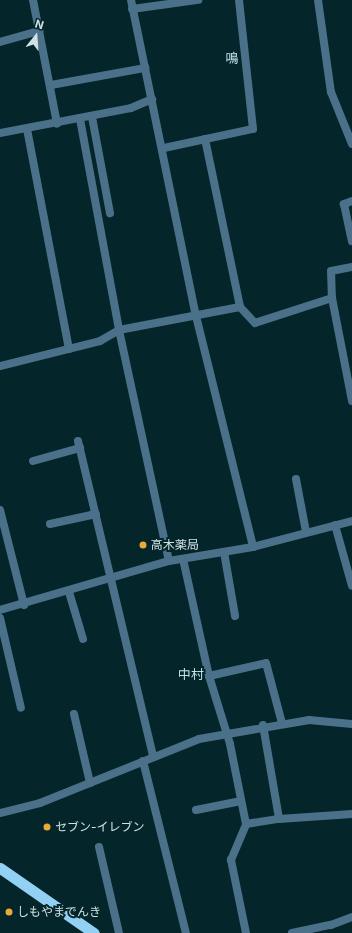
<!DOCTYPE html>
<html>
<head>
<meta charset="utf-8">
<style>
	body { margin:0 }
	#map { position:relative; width:352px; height:933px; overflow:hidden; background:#04252a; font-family:Inter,"Noto Sans JP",sans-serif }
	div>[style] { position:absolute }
	.minor>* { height:8px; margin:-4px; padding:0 4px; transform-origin:4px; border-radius:4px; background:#4a7189 }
	.trunk>* { height:11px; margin:-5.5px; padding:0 5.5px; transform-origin:5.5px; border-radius:5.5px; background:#92d0f4 }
	.dots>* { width:11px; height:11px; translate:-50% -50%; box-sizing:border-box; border:2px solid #04252a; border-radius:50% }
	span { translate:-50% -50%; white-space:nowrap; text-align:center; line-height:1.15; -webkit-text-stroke:4px #04252a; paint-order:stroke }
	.poi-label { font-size:12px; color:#cfe1e4 }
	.left { translate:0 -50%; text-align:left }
	.neighbourhood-label { font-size:13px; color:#bfe3ea }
	.north { position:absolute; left:16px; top:16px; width:40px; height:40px; -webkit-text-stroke:3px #04252a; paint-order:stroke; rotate:17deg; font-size:11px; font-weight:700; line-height:16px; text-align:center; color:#cfe1e4 }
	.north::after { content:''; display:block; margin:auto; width:14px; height:18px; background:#cfe1e4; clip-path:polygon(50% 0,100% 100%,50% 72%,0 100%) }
</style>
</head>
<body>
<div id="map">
	<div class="minor">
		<i style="left:33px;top:0;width:126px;rotate:79deg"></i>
		<i style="left:131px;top:0;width:323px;rotate:78.4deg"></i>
		<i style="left:196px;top:316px;width:238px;rotate:76.1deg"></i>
		<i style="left:318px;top:0;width:93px;rotate:82deg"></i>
		<i style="left:331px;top:92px;width:56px;rotate:68deg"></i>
		<i style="left:132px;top:9px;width:67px;rotate:-7.8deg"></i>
		<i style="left:0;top:42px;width:41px;rotate:-15.8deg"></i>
		<i style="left:51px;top:85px;width:96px;rotate:-10.3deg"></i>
		<i style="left:92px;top:117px;width:98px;rotate:79.4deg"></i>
		<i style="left:80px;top:119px;width:215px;rotate:79.5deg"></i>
		<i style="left:119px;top:330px;width:236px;rotate:77.8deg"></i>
		<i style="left:27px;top:129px;width:224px;rotate:79.2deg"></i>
		<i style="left:0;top:133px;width:133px;rotate:-10.8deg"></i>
		<i style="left:131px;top:108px;width:23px;rotate:-23deg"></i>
		<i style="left:205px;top:139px;width:172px;rotate:78.2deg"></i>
		<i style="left:164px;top:148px;width:91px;rotate:-12.1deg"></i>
		<i style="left:253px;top:129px;width:130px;rotate:-96.2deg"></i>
		<i style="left:352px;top:201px;width:9px;rotate:159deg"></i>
		<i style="left:344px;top:204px;width:38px;rotate:78deg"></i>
		<i style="left:352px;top:267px;width:21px;rotate:169deg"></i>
		<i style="left:331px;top:271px;width:27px;rotate:88deg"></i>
		<i style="left:332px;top:298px;width:105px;rotate:79deg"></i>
		<i style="left:0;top:366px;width:103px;rotate:-14deg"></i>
		<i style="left:100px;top:341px;width:22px;rotate:-30deg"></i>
		<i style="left:119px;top:330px;width:123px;rotate:-10.8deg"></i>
		<i style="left:240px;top:307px;width:22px;rotate:47deg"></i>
		<i style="left:255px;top:323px;width:81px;rotate:-18deg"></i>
		<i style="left:78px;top:441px;width:325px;rotate:76.6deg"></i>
		<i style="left:33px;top:461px;width:49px;rotate:-15.5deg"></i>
		<i style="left:296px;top:479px;width:54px;rotate:79.3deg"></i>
		<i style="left:0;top:510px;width:98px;rotate:75.8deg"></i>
		<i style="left:50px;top:524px;width:47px;rotate:-12.3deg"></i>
		<i style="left:335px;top:525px;width:63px;rotate:74.4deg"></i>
		<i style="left:224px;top:552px;width:65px;rotate:80.2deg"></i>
		<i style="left:183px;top:559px;width:120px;rotate:77.5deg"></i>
		<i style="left:209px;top:676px;width:71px;rotate:72.8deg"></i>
		<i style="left:230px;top:744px;width:82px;rotate:78.7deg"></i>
		<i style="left:246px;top:824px;width:33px;rotate:-9deg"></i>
		<i style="left:69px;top:592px;width:49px;rotate:73.4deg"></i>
		<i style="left:0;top:610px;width:176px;rotate:-16.2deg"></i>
		<i style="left:169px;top:561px;width:85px;rotate:-9.5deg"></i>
		<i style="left:253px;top:547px;width:102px;rotate:-14.7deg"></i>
		<i style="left:0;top:618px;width:92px;rotate:76.9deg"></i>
		<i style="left:209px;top:676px;width:58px;rotate:-12.8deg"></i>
		<i style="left:266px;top:663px;width:62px;rotate:75.1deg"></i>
		<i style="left:74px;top:714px;width:71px;rotate:76.9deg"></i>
		<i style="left:263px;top:725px;width:95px;rotate:80.3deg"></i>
		<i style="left:279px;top:819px;width:73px;rotate:-3.9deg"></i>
		<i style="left:143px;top:761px;width:177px;rotate:76deg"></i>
		<i style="left:196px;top:810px;width:46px;rotate:-11.3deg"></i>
		<i style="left:0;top:813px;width:41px;rotate:-14deg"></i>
		<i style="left:40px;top:803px;width:171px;rotate:-21.9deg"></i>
		<i style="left:199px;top:739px;width:112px;rotate:-9.8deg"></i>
		<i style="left:309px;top:720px;width:43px;rotate:5.3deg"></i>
		<i style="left:99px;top:847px;width:88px;rotate:76.9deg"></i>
		<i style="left:246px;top:933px;width:75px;rotate:-101.6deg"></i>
		<i style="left:231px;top:860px;width:39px;rotate:-67deg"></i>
		<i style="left:292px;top:933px;width:40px;rotate:-12deg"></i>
		<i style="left:331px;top:925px;width:22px;rotate:-21deg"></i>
	</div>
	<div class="trunk">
		<i style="left:0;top:868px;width:114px;rotate:34.7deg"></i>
	</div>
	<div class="dots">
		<i style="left:143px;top:545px;background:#e8ab37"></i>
		<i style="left:47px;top:827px;background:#e8ab37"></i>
		<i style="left:9px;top:912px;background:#e8ab37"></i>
	</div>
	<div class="poi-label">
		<span class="left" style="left:151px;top:545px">高木薬局</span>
		<span class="left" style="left:55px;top:827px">セブン-イレブン</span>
		<span class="left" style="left:17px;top:912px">しもやまでんき</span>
	</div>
	<div class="neighbourhood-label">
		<span style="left:232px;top:58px">鳴</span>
		<span style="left:191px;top:674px">中村</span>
	</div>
	<div class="north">N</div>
</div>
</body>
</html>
